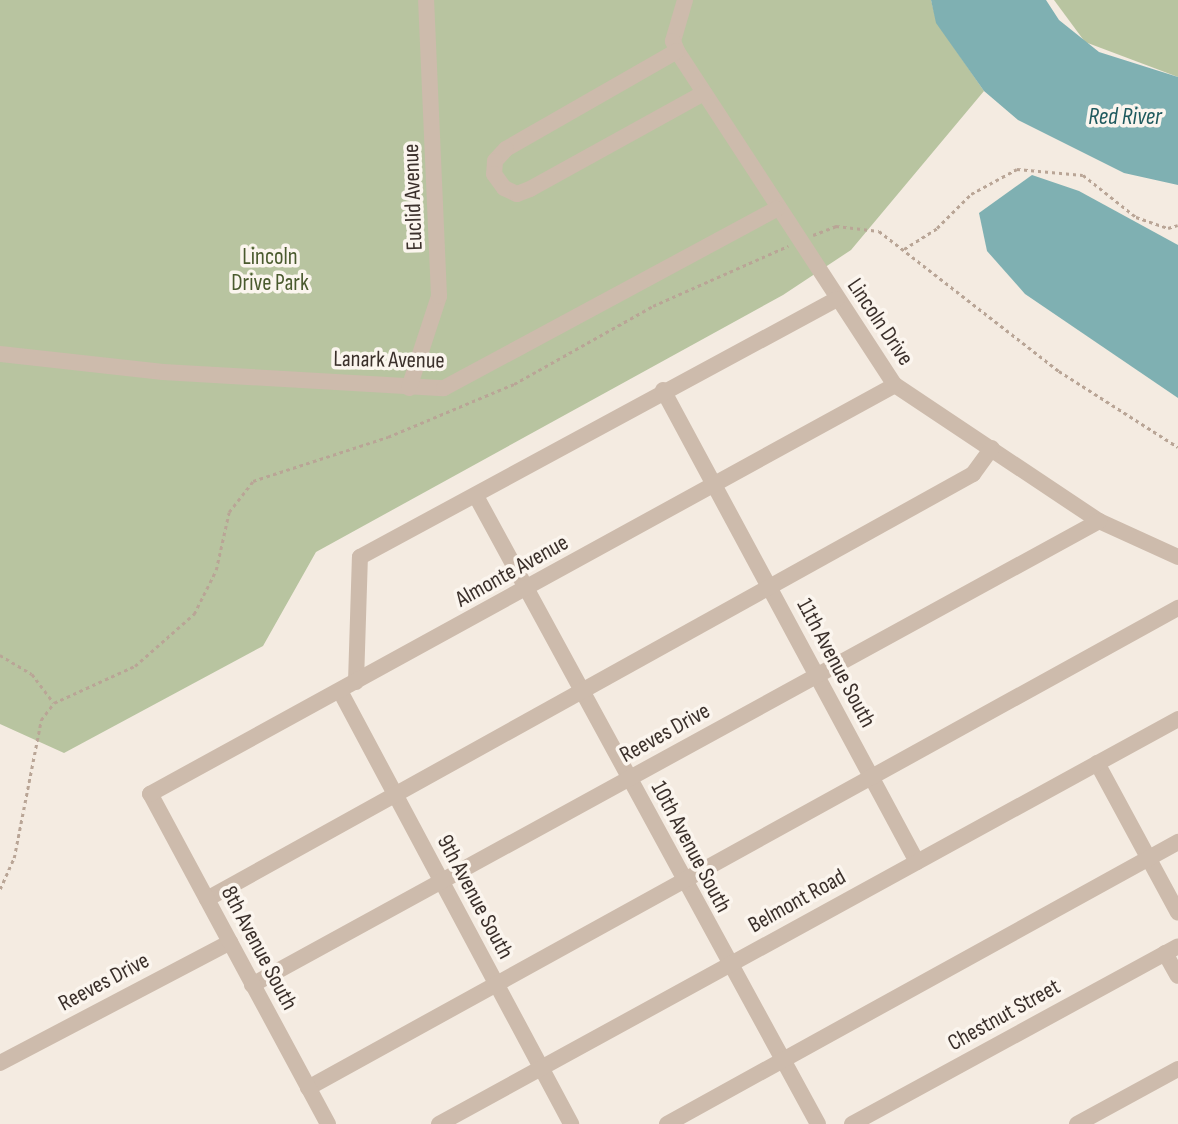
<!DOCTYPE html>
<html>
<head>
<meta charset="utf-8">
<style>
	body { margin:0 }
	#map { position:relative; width:1178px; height:1124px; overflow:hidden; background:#f4ebe1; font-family:"Sofia Sans Condensed",sans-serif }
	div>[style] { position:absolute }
	.green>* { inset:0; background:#b8c4a0 }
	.water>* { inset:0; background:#7fb0b2 }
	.path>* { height:2.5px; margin-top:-1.25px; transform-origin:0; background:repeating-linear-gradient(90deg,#b9a596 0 3.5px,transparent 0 7px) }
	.minor>* { height:16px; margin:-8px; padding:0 8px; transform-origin:8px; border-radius:8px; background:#cdbbac }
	span { translate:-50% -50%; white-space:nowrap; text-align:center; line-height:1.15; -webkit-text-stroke:7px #fbf5ee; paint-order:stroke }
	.street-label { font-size:23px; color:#3b302b }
	.park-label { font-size:23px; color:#4a5a2e }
	.water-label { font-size:24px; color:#1f5a5e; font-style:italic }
</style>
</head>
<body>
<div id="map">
	<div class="green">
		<i style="clip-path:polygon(0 0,931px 0,937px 23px,984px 91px,851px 250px,783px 295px,316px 552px,263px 646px,64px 753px,0 724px)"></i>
		<i style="clip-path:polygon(1054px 0,1178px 0,1178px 77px,1085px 42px)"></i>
	</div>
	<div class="water">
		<i style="clip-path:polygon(931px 0,1046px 0,1059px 20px,1099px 52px,1178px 77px,1178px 185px,1124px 173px,1018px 120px,984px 91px,936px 23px)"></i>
		<i style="clip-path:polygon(1032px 175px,1079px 191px,1178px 245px,1178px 398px,1025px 294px,987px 251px,979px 213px)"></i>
	</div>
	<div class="path">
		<i style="left:813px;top:235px;width:25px;rotate:-21deg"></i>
		<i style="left:836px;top:226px;width:43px;rotate:6.6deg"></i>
		<i style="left:879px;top:231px;width:228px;rotate:37.9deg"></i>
		<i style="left:1059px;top:371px;width:141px;rotate:32.6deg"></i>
		<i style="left:904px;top:249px;width:39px;rotate:-32deg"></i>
		<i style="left:937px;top:228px;width:48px;rotate:-45deg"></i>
		<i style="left:971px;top:194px;width:52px;rotate:-28.5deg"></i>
		<i style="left:1017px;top:169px;width:66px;rotate:5.2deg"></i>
		<i style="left:1083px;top:175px;width:68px;rotate:38.4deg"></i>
		<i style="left:1136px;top:217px;width:34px;rotate:19deg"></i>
		<i style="left:1168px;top:228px;width:10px;rotate:-17deg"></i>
		<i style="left:0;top:655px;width:37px;rotate:31deg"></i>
		<i style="left:32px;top:674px;width:36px;rotate:53deg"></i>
		<i style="left:0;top:889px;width:34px;rotate:-66deg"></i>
		<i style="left:14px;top:858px;width:141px;rotate:-78.9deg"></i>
		<i style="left:41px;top:720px;width:21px;rotate:-53deg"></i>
		<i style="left:54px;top:703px;width:89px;rotate:-24.6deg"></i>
		<i style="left:135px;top:666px;width:79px;rotate:-41.4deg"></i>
		<i style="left:194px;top:614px;width:49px;rotate:-63.4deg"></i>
		<i style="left:216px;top:570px;width:59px;rotate:-77.4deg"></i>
		<i style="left:229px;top:512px;width:39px;rotate:-52deg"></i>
		<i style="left:253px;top:481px;width:142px;rotate:-18.1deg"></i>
		<i style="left:388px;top:437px;width:137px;rotate:-22.8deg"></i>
		<i style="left:514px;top:384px;width:159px;rotate:-29.3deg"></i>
		<i style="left:653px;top:306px;width:148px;rotate:-24deg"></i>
	</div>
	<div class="minor">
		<i style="left:685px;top:0;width:43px;rotate:106.3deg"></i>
		<i style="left:673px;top:41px;width:11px;rotate:68deg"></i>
		<i style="left:677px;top:51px;width:399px;rotate:56.9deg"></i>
		<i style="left:895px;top:385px;width:245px;rotate:33.7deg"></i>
		<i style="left:1099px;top:521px;width:87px;rotate:24.5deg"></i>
		<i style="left:677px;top:51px;width:197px;rotate:150.2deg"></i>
		<i style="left:506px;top:149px;width:16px;rotate:133deg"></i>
		<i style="left:495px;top:161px;width:13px;rotate:94deg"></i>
		<i style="left:494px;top:174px;width:17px;rotate:54deg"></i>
		<i style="left:504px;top:188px;width:14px;rotate:25deg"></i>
		<i style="left:517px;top:194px;width:14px;rotate:-21deg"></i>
		<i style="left:530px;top:189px;width:199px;rotate:-28.9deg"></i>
		<i style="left:0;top:354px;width:164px;rotate:6.3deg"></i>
		<i style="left:163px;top:372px;width:281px;rotate:3.3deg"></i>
		<i style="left:444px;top:388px;width:378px;rotate:-28.3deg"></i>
		<i style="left:409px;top:388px;width:97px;rotate:-71.9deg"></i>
		<i style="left:439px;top:296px;width:296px;rotate:-92.5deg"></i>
		<i style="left:663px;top:390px;width:536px;rotate:61.71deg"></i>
		<i style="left:476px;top:496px;width:715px;rotate:61.43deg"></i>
		<i style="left:356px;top:682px;width:125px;rotate:-88.2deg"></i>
		<i style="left:360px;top:557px;width:542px;rotate:-28.41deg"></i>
		<i style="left:340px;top:691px;width:491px;rotate:61.9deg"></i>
		<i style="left:1097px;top:763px;width:170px;rotate:61.6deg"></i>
		<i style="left:207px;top:899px;width:876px;rotate:-29.02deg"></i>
		<i style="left:973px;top:474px;width:32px;rotate:-54deg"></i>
		<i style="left:1165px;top:953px;width:26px;rotate:61deg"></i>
		<i style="left:252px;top:985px;width:966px;rotate:-28.71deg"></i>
		<i style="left:0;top:1063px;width:260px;rotate:-27.7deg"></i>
		<i style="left:308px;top:1088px;width:994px;rotate:-28.89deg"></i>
		<i style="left:328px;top:1124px;width:375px;rotate:-118.3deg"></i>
		<i style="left:150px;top:794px;width:850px;rotate:-28.77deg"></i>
		<i style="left:439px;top:1124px;width:843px;rotate:-28.72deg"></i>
		<i style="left:667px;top:1124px;width:584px;rotate:-28.89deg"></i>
		<i style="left:852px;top:1124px;width:371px;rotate:-28.6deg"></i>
		<i style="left:1077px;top:1124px;width:115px;rotate:-28.6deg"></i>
	</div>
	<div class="street-label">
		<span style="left:413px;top:197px;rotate:-92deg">Euclid Avenue</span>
		<span style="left:880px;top:322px;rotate:56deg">Lincoln Drive</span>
		<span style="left:389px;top:360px;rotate:1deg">Lanark Avenue</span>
		<span style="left:512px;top:571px;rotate:-29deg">Almonte Avenue</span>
		<span style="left:836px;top:663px;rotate:62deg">11th Avenue South</span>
		<span style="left:665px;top:733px;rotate:-29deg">Reeves Drive</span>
		<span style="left:691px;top:847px;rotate:62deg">10th Avenue South</span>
		<span style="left:475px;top:897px;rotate:62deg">9th Avenue South</span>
		<span style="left:797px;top:901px;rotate:-29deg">Belmont Road</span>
		<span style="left:259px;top:948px;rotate:62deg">8th Avenue South</span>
		<span style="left:104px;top:982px;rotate:-28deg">Reeves Drive</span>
		<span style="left:1004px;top:1015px;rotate:-29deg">Chestnut Street</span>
	</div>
	<div class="park-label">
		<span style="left:270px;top:270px">Lincoln<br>Drive Park</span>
	</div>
	<div class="water-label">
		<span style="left:1125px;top:117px">Red River</span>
	</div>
</div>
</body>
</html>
